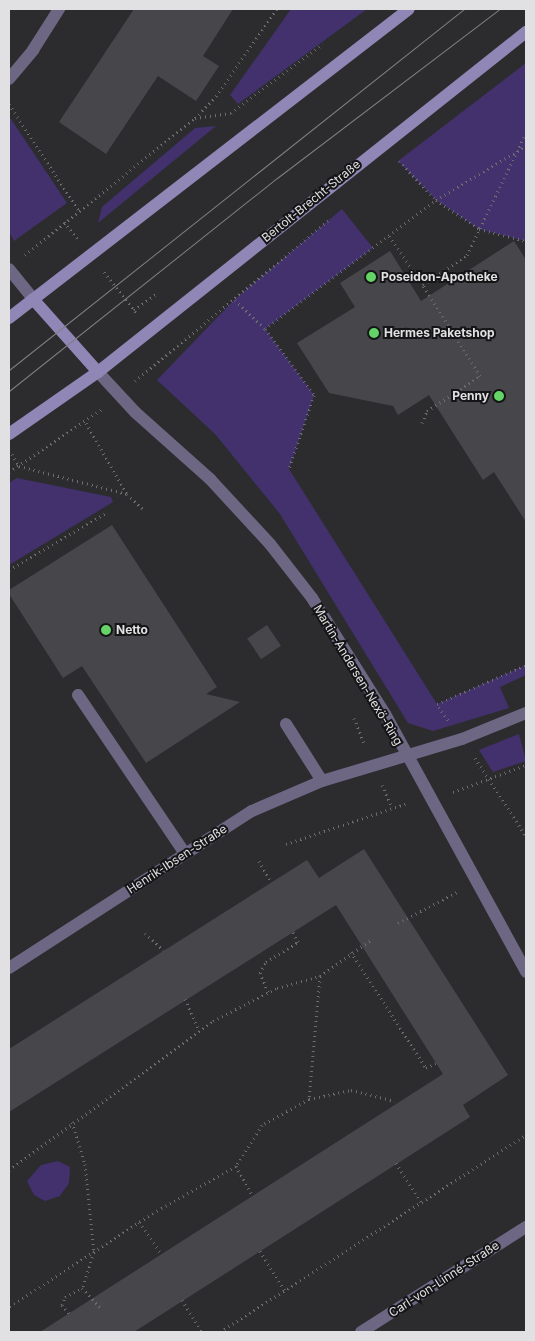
<!DOCTYPE html>
<html>
<head>
<meta charset="utf-8">
<style>
	body { margin:0 }
	#map { position:relative; width:535px; height:1341px; overflow:hidden; background:#2c2c2f; font-family:Inter,sans-serif }
	div>[style] { position:absolute }
	.green>* { inset:0; background:#42316c }
	.building>* { inset:0; background:#47464a; transform-origin:0 0 }
	.path>* { height:3px; margin-top:-1.5px; transform-origin:0; background:repeating-linear-gradient(90deg,#6d6d70 0 1px,transparent 0 5px) }
	.lane>* { height:12px; margin:-6px; padding:0 6px; transform-origin:6px; border-radius:6px; background:#6d6784 }
	.street>* { height:12px; margin:-6px; padding:0 6px; transform-origin:6px; border-radius:6px; background:#6d6784 }
	.secondary>* { height:12px; margin:-6px; padding:0 6px; transform-origin:6px; border-radius:6px; background:#9187b6 }
	.tram>* { height:1px; margin:-0.5px; padding:0 0.5px; transform-origin:0.5px; border-radius:0.5px; background:#7f7f81 }
	.dots>* { width:14px; height:14px; translate:-50% -50%; box-sizing:border-box; border:2px solid #151416; border-radius:50% }
	span { translate:-50% -50%; white-space:nowrap; text-align:center; line-height:1.15; -webkit-text-stroke:4px #151416; paint-order:stroke }
	.street-label { font-size:12px; color:#e1e1e3 }
	.poi-label { font-size:12px; color:#e1e1e3; font-weight:700 }
	.left { translate:0 -50%; text-align:left }
	.right { translate:-100% -50%; text-align:right }
	.frame { position:absolute; inset:0; border:10px solid #e1e1e3; pointer-events:none }
</style>
</head>
<body>
<div id="map">
	<div class="green">
		<i style="clip-path:polygon(291px 9px,367px 9px,238px 104px,230px 95px)"></i>
		<i style="clip-path:polygon(526px 63px,526px 241px,479px 229px,436px 200px,398px 161px)"></i>
		<i style="clip-path:polygon(9px 116px,67px 203px,14px 241px,9px 232px)"></i>
		<i style="clip-path:polygon(216px 126px,98px 223px,102px 207px,195px 128px)"></i>
		<i style="clip-path:polygon(342px 209px,373px 248px,265px 329px,314px 395px,289px 469px,437px 704px,526px 665px,526px 675px,500px 687px,509px 708px,433px 731px,408px 723px,280px 514px,216px 435px,157px 380px,235px 299px)"></i>
		<i style="clip-path:polygon(17px 478px,111px 497px,113px 502px,9px 565px,9px 483px)"></i>
		<i style="clip-path:polygon(519px 734px,526px 761px,493px 772px,479px 750px)"></i>
		<i style="clip-path:polygon(58px 1161px,70px 1167px,69px 1183px,60px 1196px,45px 1201px,34px 1195px,27px 1181px,41px 1165px)"></i>
	</div>
	<div class="building">
		<i style="clip-path:polygon(134px 9px,233px 9px,203px 56px,219px 66px,196px 101px,158px 76px,106px 154px,59px 122px)"></i>
		<i style="clip-path:polygon(514px 241px,526px 260px,526px 522px,494px 472px,483px 480px,429px 395px,398px 415px,393px 406px,329px 393px,297px 343px,355px 307px,340px 283px,390px 251px,421px 301px)"></i>
		<i style="clip-path:polygon(112px 525px,217px 687px,206px 694px,240px 702px,146px 763px,82px 666px,63px 678px,9px 594px,9px 590px)"></i>
		<i style="left:267px;top:625px;width:25px;height:24px;rotate:56deg"></i>
		<i style="clip-path:polygon(364px 849px,508px 1075px,463px 1105px,470px 1117px,134px 1332px,40px 1332px,443px 1074px,336px 905px,9px 1112px,9px 1049px,307px 860px,319px 878px)"></i>
	</div>
	<div class="path">
		<i style="left:9px;top:104px;width:128px;rotate:56.8deg"></i>
		<i style="left:195px;top:118px;width:36px;rotate:-8deg"></i>
		<i style="left:231px;top:113px;width:115px;rotate:-36.9deg"></i>
		<i style="left:399px;top:161px;width:54px;rotate:46.5deg"></i>
		<i style="left:436px;top:200px;width:52px;rotate:34deg"></i>
		<i style="left:479px;top:229px;width:49px;rotate:14.3deg"></i>
		<i style="left:64px;top:222px;width:21px;rotate:51deg"></i>
		<i style="left:389px;top:236px;width:60px;rotate:55.2deg"></i>
		<i style="left:25px;top:255px;width:218px;rotate:-38.9deg"></i>
		<i style="left:195px;top:118px;width:30px;rotate:-46deg"></i>
		<i style="left:216px;top:96px;width:106px;rotate:-55deg"></i>
		<i style="left:104px;top:272px;width:53px;rotate:51.8deg"></i>
		<i style="left:235px;top:300px;width:42px;rotate:44deg"></i>
		<i style="left:265px;top:329px;width:214px;rotate:-37deg"></i>
		<i style="left:436px;top:200px;width:105px;rotate:-31deg"></i>
		<i style="left:134px;top:310px;width:27px;rotate:-36deg"></i>
		<i style="left:265px;top:329px;width:82px;rotate:53.4deg"></i>
		<i style="left:314px;top:395px;width:78px;rotate:108.7deg"></i>
		<i style="left:135px;top:381px;width:251px;rotate:-39.7deg"></i>
		<i style="left:86px;top:423px;width:82px;rotate:60deg"></i>
		<i style="left:127px;top:494px;width:21px;rotate:43deg"></i>
		<i style="left:422px;top:423px;width:13px;rotate:-67deg"></i>
		<i style="left:427px;top:411px;width:64px;rotate:-33.4deg"></i>
		<i style="left:480px;top:376px;width:107px;rotate:-122.1deg"></i>
		<i style="left:423px;top:285px;width:53px;rotate:-34.3deg"></i>
		<i style="left:467px;top:255px;width:136px;rotate:-64.2deg"></i>
		<i style="left:12px;top:454px;width:14px;rotate:60deg"></i>
		<i style="left:19px;top:466px;width:112px;rotate:14.5deg"></i>
		<i style="left:9px;top:472px;width:112px;rotate:-34.1deg"></i>
		<i style="left:9px;top:570px;width:113px;rotate:-30.4deg"></i>
		<i style="left:354px;top:718px;width:29px;rotate:68deg"></i>
		<i style="left:448px;top:720px;width:19px;rotate:-125deg"></i>
		<i style="left:437px;top:704px;width:97px;rotate:-23.7deg"></i>
		<i style="left:475px;top:758px;width:93px;rotate:56.8deg"></i>
		<i style="left:382px;top:785px;width:24px;rotate:66deg"></i>
		<i style="left:453px;top:792px;width:78px;rotate:-20.3deg"></i>
		<i style="left:286px;top:844px;width:129px;rotate:-18.6deg"></i>
		<i style="left:259px;top:861px;width:24px;rotate:60deg"></i>
		<i style="left:398px;top:923px;width:67px;rotate:-27.7deg"></i>
		<i style="left:145px;top:933px;width:25px;rotate:43deg"></i>
		<i style="left:351px;top:952px;width:138px;rotate:57.1deg"></i>
		<i style="left:426px;top:1068px;width:11px;rotate:-27deg"></i>
		<i style="left:320px;top:976px;width:64px;rotate:-35.4deg"></i>
		<i style="left:268px;top:992px;width:21px;rotate:-113deg"></i>
		<i style="left:260px;top:973px;width:13px;rotate:-61deg"></i>
		<i style="left:266px;top:962px;width:38px;rotate:-32deg"></i>
		<i style="left:298px;top:942px;width:11px;rotate:-117deg"></i>
		<i style="left:185px;top:999px;width:35px;rotate:66deg"></i>
		<i style="left:309px;top:1099px;width:43px;rotate:-12.1deg"></i>
		<i style="left:351px;top:1090px;width:45px;rotate:14deg"></i>
		<i style="left:72px;top:1122px;width:44px;rotate:72.8deg"></i>
		<i style="left:85px;top:1164px;width:88px;rotate:84.2deg"></i>
		<i style="left:94px;top:1252px;width:38px;rotate:108deg"></i>
		<i style="left:82px;top:1288px;width:26px;rotate:47deg"></i>
		<i style="left:396px;top:1163px;width:46px;rotate:57.3deg"></i>
		<i style="left:236px;top:1166px;width:33px;rotate:61deg"></i>
		<i style="left:9px;top:1170px;width:253px;rotate:-36.1deg"></i>
		<i style="left:213px;top:1021px;width:72px;rotate:-27.3deg"></i>
		<i style="left:277px;top:988px;width:45px;rotate:-15.6deg"></i>
		<i style="left:320px;top:976px;width:123px;rotate:95.1deg"></i>
		<i style="left:309px;top:1099px;width:54px;rotate:151deg"></i>
		<i style="left:262px;top:1125px;width:49px;rotate:122.4deg"></i>
		<i style="left:236px;top:1166px;width:95px;rotate:150.5deg"></i>
		<i style="left:153px;top:1213px;width:172px;rotate:146.9deg"></i>
		<i style="left:139px;top:1222px;width:39px;rotate:55deg"></i>
		<i style="left:260px;top:1251px;width:47px;rotate:58deg"></i>
		<i style="left:182px;top:1300px;width:38px;rotate:58deg"></i>
		<i style="left:69px;top:1313px;width:11px;rotate:-131deg"></i>
		<i style="left:62px;top:1305px;width:9px;rotate:-69deg"></i>
		<i style="left:65px;top:1297px;width:19px;rotate:-28deg"></i>
		<i style="left:115px;top:1331px;width:1px;rotate:45deg"></i>
		<i style="left:220px;top:1332px;width:364px;rotate:-32.8deg"></i>
	</div>
	<div class="lane">
		<i style="left:78px;top:695px;width:189px;rotate:56deg"></i>
		<i style="left:286px;top:724px;width:67px;rotate:57.7deg"></i>
	</div>
	<div class="street">
		<i style="left:9px;top:79px;width:38px;rotate:-50deg"></i>
		<i style="left:33px;top:50px;width:49px;rotate:-57.6deg"></i>
		<i style="left:9px;top:269px;width:38px;rotate:51deg"></i>
		<i style="left:98px;top:372px;width:54px;rotate:47.2deg"></i>
		<i style="left:135px;top:412px;width:101px;rotate:41.8deg"></i>
		<i style="left:210px;top:479px;width:88px;rotate:47.3deg"></i>
		<i style="left:270px;top:544px;width:68px;rotate:52.1deg"></i>
		<i style="left:312px;top:598px;width:137px;rotate:57.8deg"></i>
		<i style="left:385px;top:714px;width:294px;rotate:61.3deg"></i>
		<i style="left:9px;top:968px;width:289px;rotate:-32.9deg"></i>
		<i style="left:252px;top:811px;width:76px;rotate:-23.2deg"></i>
		<i style="left:322px;top:781px;width:146px;rotate:-16.7deg"></i>
		<i style="left:462px;top:739px;width:69px;rotate:-22.1deg"></i>
		<i style="left:361px;top:1332px;width:196px;rotate:-32.5deg"></i>
	</div>
	<div class="secondary">
		<i style="left:33px;top:299px;width:98px;rotate:48.3deg"></i>
		<i style="left:9px;top:318px;width:505px;rotate:-37.69deg"></i>
		<i style="left:9px;top:434px;width:108px;rotate:-34.9deg"></i>
		<i style="left:98px;top:372px;width:547px;rotate:-38.46deg"></i>
	</div>
	<div class="tram">
		<i style="left:9px;top:370px;width:581px;rotate:-38.43deg"></i>
		<i style="left:9px;top:391px;width:342px;rotate:-38.5deg"></i>
		<i style="left:277px;top:178px;width:280px;rotate:-37.2deg"></i>
	</div>
	<div class="dots">
		<i style="left:371px;top:277px;background:#65d467"></i>
		<i style="left:374px;top:333px;background:#65d467"></i>
		<i style="left:499px;top:396px;background:#65d467"></i>
		<i style="left:106px;top:630px;background:#65d467"></i>
	</div>
	<div class="street-label">
		<span style="left:311px;top:201px;rotate:-39deg">Bertolt-Brecht-Straße</span>
		<span style="left:358px;top:675px;rotate:59deg">Martin-Andersen-Nexö-Ring</span>
		<span style="left:177px;top:859px;rotate:-33deg">Henrik-Ibsen-Straße</span>
		<span style="left:444px;top:1279px;rotate:-33deg">Carl-von-Linné-Straße</span>
	</div>
	<div class="poi-label">
		<span class="left" style="left:381px;top:277px">Poseidon-Apotheke</span>
		<span class="left" style="left:384px;top:333px">Hermes Paketshop</span>
		<span class="right" style="left:489px;top:396px">Penny</span>
		<span class="left" style="left:116px;top:630px">Netto</span>
	</div>
	<div class="frame"></div>
</div>
</body>
</html>
